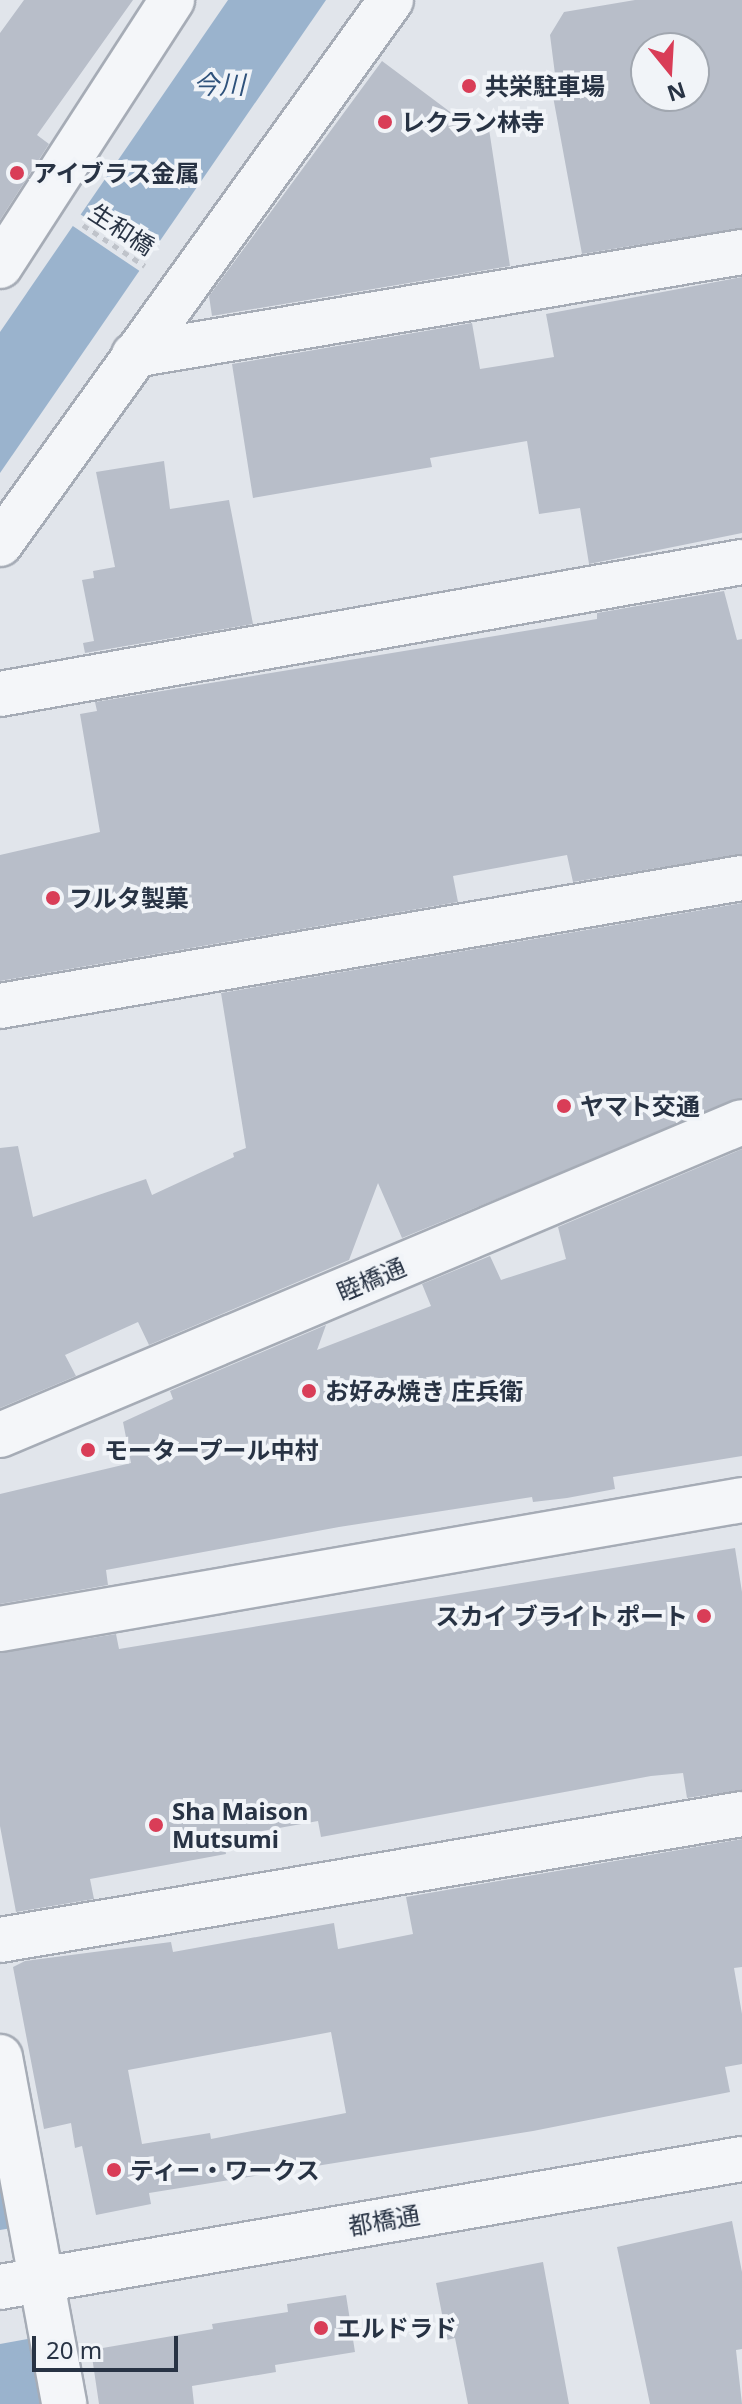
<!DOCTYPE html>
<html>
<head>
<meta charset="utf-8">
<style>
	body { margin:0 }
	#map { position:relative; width:742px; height:2404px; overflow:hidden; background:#e1e5eb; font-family:"Noto Sans","Noto Sans JP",sans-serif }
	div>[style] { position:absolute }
	.water>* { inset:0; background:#9ab3cd }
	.pier>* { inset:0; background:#e1e5eb; transform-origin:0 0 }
	.building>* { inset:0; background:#b8bec9 }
	.path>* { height:5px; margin-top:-2.5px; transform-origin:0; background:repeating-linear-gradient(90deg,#bfc3ca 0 6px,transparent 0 12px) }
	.roads { filter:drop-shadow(2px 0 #a6acb6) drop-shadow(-2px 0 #a6acb6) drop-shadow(0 2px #a6acb6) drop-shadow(0 -2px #a6acb6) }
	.minor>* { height:44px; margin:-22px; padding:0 22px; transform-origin:22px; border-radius:22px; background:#f4f6f9 }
	.tertiary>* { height:44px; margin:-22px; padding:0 22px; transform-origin:22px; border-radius:22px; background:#f4f6f9 }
	.dots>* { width:22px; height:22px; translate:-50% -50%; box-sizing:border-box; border:4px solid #f1f4f8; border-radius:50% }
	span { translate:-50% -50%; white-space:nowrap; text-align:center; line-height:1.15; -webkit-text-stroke:8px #f1f4f8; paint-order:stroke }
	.poi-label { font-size:24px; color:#283344; font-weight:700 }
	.left { translate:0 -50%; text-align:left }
	.right { translate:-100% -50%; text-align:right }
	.street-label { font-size:24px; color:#283344 }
	.water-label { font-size:26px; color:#2f527b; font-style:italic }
	.north { position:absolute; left:630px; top:32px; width:80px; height:80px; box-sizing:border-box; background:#f1f4f8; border:2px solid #a1a7b0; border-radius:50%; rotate:162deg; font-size:22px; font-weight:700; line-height:32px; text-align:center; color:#283344 }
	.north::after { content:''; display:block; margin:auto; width:28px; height:36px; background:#d93d57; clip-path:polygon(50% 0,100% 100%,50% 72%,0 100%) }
	.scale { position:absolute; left:32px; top:2336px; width:146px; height:36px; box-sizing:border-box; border:4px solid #283344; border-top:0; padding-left:10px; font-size:24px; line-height:28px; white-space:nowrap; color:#283344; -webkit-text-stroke:6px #f1f4f8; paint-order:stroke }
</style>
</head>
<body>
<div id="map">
	<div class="water">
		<i style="clip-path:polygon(228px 0,326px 0,0 473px,0 332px)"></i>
		<i style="clip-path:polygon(0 2186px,41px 2404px,0 2404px)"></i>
	</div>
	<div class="pier">
		<i style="left:77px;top:212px;width:89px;height:14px;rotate:34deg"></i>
		<i style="clip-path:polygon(12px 2228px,33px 2338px,0 2344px,0 2230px)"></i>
	</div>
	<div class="building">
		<i style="clip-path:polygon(24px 0,133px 0,37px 135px,49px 144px,0 220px,0 33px)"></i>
		<i style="clip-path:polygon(evenodd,635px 0,742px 0,742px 228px,582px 254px,552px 91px,557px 90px,550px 35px,564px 12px,635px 0,646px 48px,694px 48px,694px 96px,646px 96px,646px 48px)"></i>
		<i style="clip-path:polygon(382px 61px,477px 132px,489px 129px,510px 266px,212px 316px,209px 296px)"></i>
		<i style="clip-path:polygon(742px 277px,742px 533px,589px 564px,580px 508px,539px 514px,527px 441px,430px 458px,432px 467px,253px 498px,232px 364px,472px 323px,480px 369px,554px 357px,546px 314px)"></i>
		<i style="clip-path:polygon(164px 461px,170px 509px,229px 500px,253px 624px,85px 653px,83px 643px,94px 641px,82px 580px,94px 578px,93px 571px,115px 567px,96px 472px)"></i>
		<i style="clip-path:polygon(724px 591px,737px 640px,742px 639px,742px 854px,573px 882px,567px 855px,453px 876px,458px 902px,0 981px,0 855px,100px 832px,80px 714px,97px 711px,95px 702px,597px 619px,597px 613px)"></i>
		<i style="clip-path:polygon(742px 903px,742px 1098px,402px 1238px,378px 1183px,349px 1260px,149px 1345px,138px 1322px,65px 1355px,76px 1376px,0 1408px,0 1148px,18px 1146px,33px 1217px,146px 1179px,152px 1195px,234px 1157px,233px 1153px,246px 1148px,221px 993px)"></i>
		<i style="clip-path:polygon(742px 1149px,742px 1456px,613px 1477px,615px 1489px,567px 1498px,533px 1502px,532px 1497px,339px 1527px,106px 1570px,108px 1585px,0 1604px,0 1494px,131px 1463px,123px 1422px,173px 1399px,170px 1391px,326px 1325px,317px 1350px,431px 1306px,422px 1284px,490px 1256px,501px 1280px,566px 1259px,558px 1227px)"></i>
		<i style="clip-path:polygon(735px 1548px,742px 1592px,742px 1790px,687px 1798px,683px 1773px,651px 1776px,321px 1837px,318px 1821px,223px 1838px,226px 1854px,90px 1879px,94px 1899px,16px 1912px,0 1826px,0 1653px,116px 1634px,119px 1649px)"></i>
		<i style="clip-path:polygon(evenodd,742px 1839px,742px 1967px,734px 1968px,742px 2014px,742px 2064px,725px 2067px,730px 2092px,533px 2131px,149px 2193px,151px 2204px,96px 2215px,82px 2146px,75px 2148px,71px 2123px,44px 2129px,13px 1967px,25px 1961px,171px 1942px,173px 1952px,334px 1923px,338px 1949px,413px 1934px,406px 1897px,742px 1839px,331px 2032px,346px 2113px,211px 2139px,210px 2133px,142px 2144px,128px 2070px,331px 2032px)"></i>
		<i style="clip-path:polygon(732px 2221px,742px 2272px,742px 2349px,736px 2350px,742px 2404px,650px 2404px,617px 2247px)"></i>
		<i style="clip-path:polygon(543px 2262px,569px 2404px,468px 2404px,455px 2338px,447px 2340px,436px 2283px)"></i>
		<i style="clip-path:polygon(346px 2295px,355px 2352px,275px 2365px,276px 2372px,192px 2386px,194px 2404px,99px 2404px,91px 2350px,213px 2329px,212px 2324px,288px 2312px,287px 2304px)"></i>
	</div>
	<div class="path">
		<i style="left:83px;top:225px;width:74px;rotate:33.5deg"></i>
	</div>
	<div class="roads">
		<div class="minor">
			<i style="left:0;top:266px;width:317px;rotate:-57.1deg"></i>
			<i style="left:134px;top:355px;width:617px;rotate:-9.62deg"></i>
			<i style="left:0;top:544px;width:670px;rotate:-54.29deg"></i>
			<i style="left:0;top:694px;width:754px;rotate:-10.09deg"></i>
			<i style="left:0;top:1006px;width:753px;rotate:-9.79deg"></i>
			<i style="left:0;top:1435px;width:805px;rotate:-22.87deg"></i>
			<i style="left:0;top:1629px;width:753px;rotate:-9.86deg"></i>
			<i style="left:0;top:1940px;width:753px;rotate:-9.64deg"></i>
			<i style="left:0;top:2057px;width:353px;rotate:79.5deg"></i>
		</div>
		<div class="tertiary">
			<i style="left:0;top:2287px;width:753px;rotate:-9.79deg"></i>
		</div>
	</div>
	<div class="dots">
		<i style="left:469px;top:86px;background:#d93d57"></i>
		<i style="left:385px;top:122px;background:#d93d57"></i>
		<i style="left:17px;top:173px;background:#d93d57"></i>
		<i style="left:53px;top:898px;background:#d93d57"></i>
		<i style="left:564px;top:1106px;background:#d93d57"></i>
		<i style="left:309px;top:1391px;background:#d93d57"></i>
		<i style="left:88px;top:1450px;background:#d93d57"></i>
		<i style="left:704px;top:1616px;background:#d93d57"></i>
		<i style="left:156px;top:1825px;background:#d93d57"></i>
		<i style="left:114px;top:2170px;background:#d93d57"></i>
		<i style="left:321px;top:2328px;background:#d93d57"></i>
	</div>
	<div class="poi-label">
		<span class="left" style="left:485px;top:86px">共栄駐車場</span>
		<span class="left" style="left:401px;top:122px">レクラン林寺</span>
		<span class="left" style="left:33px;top:173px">アイブラス金属</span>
		<span class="left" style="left:69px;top:898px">フルタ製菓</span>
		<span class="left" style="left:580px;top:1106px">ヤマト交通</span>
		<span class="left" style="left:325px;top:1391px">お好み焼き 庄兵衛</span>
		<span class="left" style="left:104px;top:1450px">モータープール中村</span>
		<span class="right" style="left:688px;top:1616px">スカイ ブライト ポート</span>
		<span class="left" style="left:172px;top:1825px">Sha Maison<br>Mutsumi</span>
		<span class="left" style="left:130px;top:2170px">ティー・ワークス</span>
		<span class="left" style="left:337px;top:2328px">エルドラド</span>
	</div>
	<div class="street-label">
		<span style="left:122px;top:229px;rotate:33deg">生和橋</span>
		<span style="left:371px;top:1279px;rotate:-23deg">睦橋通</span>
		<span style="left:384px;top:2220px;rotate:-10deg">都橋通</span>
	</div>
	<div class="water-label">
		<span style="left:219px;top:85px">今川</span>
	</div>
	<div class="north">N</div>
	<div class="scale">20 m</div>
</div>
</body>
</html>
